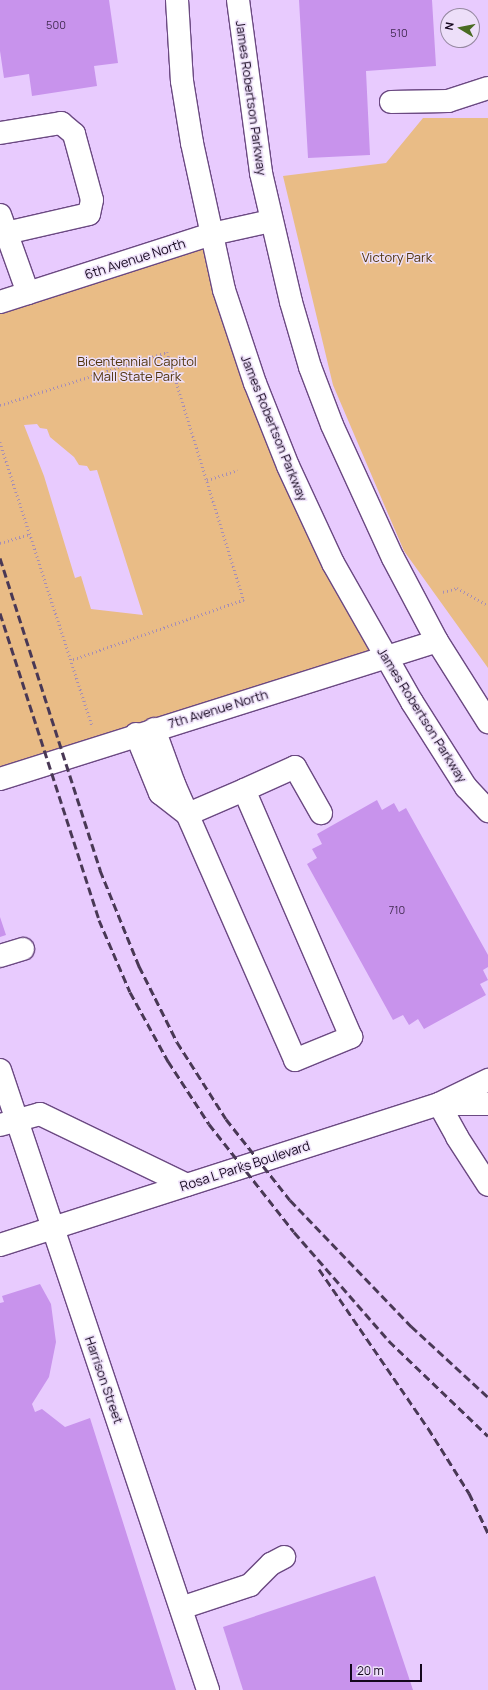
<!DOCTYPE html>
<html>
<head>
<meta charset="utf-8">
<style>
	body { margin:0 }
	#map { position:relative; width:488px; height:1690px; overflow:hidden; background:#e8cbfe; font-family:Manrope,sans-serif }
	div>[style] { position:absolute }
	.green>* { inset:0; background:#e9bc86 }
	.building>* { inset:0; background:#c893ec }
	.path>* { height:2.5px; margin-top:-1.25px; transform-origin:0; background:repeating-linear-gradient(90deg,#a58db6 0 1px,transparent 0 4px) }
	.roads { filter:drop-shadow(1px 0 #6b4982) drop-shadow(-1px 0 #6b4982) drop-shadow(0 1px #6b4982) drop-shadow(0 -1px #6b4982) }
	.minor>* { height:22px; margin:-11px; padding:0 11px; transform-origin:11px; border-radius:11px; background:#fff }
	.major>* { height:22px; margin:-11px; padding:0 11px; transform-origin:11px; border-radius:11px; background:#fff }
	.rail>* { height:3px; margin-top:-1.5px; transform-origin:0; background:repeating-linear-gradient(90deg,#493855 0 8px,transparent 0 12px) }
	span { translate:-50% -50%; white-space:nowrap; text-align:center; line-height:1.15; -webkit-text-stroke:3px #eddff9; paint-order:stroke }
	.number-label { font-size:11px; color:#412a51 }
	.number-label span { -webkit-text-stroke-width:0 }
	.street-label { font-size:13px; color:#14071d }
	.park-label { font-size:13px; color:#50340d }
	.north { position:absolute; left:440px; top:8px; width:40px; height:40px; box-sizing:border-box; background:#eddff9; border:1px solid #9689a1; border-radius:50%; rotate:280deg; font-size:11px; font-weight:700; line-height:16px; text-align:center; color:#14071d }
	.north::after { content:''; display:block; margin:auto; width:14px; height:18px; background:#496b22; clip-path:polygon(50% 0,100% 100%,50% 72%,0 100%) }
	.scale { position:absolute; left:350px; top:1664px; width:72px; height:18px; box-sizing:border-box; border:2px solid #14071d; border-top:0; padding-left:5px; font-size:12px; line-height:14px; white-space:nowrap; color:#14071d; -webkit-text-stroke:3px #eddff9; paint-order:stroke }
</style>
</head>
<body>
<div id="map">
	<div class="green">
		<i style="clip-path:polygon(423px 118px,488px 118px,488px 668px,404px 551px,333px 385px,283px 176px,386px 163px)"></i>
		<i style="clip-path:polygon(evenodd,212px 234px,235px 327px,385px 658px,0 779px,0 302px,212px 234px,37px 424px,40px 428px,47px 429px,50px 437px,74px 457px,79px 465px,87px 466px,90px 471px,97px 470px,143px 615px,91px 609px,81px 576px,75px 578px,44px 476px,24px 425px,37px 424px)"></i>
	</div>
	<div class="building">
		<i style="clip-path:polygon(0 0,109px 0,118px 63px,94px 66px,97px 86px,32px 96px,29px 74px,4px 78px,0 51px)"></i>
		<i style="clip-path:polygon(299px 0,432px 0,436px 66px,366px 71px,370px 155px,308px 158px)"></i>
		<i style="clip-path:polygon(377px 800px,382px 810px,394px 803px,399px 812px,406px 808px,488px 955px,488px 967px,483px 970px,488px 980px,480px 984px,486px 995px,424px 1029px,418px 1019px,409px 1025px,403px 1015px,393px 1020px,307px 864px,317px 858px,312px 849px,322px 844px,317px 834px)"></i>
		<i style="clip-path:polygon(0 917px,6px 935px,0 937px)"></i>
		<i style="clip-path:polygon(40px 1284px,51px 1304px,56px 1342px,49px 1377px,32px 1404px,35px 1412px,42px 1409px,65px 1427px,90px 1418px,176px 1690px,0 1690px,0 1303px,4px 1302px,2px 1296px)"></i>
		<i style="clip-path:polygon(375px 1576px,413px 1690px,243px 1690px,223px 1627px)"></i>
	</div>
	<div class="path">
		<i style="left:0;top:405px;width:175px;rotate:-17.6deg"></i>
		<i style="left:167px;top:352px;width:260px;rotate:72.8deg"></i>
		<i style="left:244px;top:600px;width:184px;rotate:160.7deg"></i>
		<i style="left:0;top:442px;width:298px;rotate:72deg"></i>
		<i style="left:207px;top:480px;width:32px;rotate:-18deg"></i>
		<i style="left:0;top:543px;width:30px;rotate:-17deg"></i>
		<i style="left:443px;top:592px;width:15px;rotate:-16deg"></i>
		<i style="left:457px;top:588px;width:35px;rotate:29deg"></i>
	</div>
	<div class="roads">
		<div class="minor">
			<i style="left:391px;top:102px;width:57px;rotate:-1deg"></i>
			<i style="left:448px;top:101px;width:42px;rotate:-18deg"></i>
			<i style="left:0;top:133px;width:62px;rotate:-9.3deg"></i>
			<i style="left:61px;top:123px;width:17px;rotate:40deg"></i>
			<i style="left:74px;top:134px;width:68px;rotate:74.7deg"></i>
			<i style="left:92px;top:200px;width:14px;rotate:102deg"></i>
			<i style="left:89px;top:214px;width:85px;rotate:167.1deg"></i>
			<i style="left:0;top:215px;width:83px;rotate:70.3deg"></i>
			<i style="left:0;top:302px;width:223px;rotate:-17.8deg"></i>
			<i style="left:212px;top:234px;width:60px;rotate:-12.4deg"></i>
			<i style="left:154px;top:729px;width:59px;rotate:70deg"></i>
			<i style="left:174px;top:784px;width:301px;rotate:66.3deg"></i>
			<i style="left:295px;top:1060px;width:61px;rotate:-22.3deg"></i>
			<i style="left:351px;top:1037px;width:269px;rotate:-113.4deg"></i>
			<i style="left:244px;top:790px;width:61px;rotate:156.8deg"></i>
			<i style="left:136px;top:734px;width:64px;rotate:67.9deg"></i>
			<i style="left:160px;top:793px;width:33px;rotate:38deg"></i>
			<i style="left:0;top:779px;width:458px;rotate:-17.5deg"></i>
			<i style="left:244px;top:790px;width:56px;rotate:-24.3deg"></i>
			<i style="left:295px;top:767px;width:53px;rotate:60.5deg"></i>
			<i style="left:0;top:956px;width:24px;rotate:-17deg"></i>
			<i style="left:0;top:1070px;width:654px;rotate:71.45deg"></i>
			<i style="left:439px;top:1104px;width:38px;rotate:61deg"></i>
			<i style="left:457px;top:1137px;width:57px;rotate:57.1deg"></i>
			<i style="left:0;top:1125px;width:41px;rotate:-15.4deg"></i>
			<i style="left:40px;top:1114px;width:163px;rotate:25.8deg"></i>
			<i style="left:181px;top:1608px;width:73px;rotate:-18.4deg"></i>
			<i style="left:250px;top:1585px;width:30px;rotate:-45deg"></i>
			<i style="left:271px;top:1564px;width:15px;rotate:-28deg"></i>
		</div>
		<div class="major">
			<i style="left:177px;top:0;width:81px;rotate:86.5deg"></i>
			<i style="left:182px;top:81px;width:63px;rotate:80.8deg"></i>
			<i style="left:192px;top:143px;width:150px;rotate:77.7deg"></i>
			<i style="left:224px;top:290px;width:98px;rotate:71.6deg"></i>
			<i style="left:255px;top:383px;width:89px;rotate:68.3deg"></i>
			<i style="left:288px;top:466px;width:107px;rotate:65.1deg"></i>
			<i style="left:333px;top:563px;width:160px;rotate:60.4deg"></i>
			<i style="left:412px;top:702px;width:101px;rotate:57.6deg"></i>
			<i style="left:466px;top:787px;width:33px;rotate:47deg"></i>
			<i style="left:238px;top:0;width:175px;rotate:82.4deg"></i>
			<i style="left:261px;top:173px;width:132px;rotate:76.9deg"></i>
			<i style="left:291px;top:302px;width:68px;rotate:73.7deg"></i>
			<i style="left:310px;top:367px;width:62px;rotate:69.2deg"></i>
			<i style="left:332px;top:425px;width:146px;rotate:65.4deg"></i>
			<i style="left:393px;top:558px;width:94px;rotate:62.1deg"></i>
			<i style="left:437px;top:641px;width:96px;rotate:57.8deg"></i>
			<i style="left:444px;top:1104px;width:44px"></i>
			<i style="left:0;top:1245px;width:461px;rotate:-17.8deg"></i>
			<i style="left:439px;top:1104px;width:55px;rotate:-26.1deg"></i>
		</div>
	</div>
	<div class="rail">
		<i style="left:0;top:558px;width:328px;rotate:72.2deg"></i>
		<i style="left:100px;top:870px;width:104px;rotate:67.9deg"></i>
		<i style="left:139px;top:966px;width:85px;rotate:63.4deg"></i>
		<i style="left:177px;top:1042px;width:91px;rotate:57.5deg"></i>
		<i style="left:226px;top:1119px;width:103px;rotate:51.7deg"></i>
		<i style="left:290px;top:1200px;width:175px;rotate:46.2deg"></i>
		<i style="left:411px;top:1326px;width:105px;rotate:42.7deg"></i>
		<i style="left:0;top:613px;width:323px;rotate:72.1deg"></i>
		<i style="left:99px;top:920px;width:78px;rotate:66.7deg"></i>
		<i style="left:130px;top:992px;width:79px;rotate:61.2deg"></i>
		<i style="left:168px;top:1061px;width:75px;rotate:56.9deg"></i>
		<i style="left:209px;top:1124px;width:137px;rotate:51.8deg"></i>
		<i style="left:294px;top:1232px;width:145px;rotate:48.9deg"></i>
		<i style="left:389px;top:1341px;width:137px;rotate:43.8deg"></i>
		<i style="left:319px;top:1269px;width:193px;rotate:55.6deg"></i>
		<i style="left:428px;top:1428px;width:77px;rotate:57.8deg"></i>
		<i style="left:469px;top:1493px;width:44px;rotate:64.6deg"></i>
	</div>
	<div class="number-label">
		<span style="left:56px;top:25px">500</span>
		<span style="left:399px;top:33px">510</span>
		<span style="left:397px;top:910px">710</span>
	</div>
	<div class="street-label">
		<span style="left:251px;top:98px;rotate:82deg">James Robertson Parkway</span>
		<span style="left:135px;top:259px;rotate:-18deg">6th Avenue North</span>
		<span style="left:274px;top:428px;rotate:68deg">James Robertson Parkway</span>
		<span style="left:218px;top:709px;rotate:-17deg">7th Avenue North</span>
		<span style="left:422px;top:715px;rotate:58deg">James Robertson Parkway</span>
		<span style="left:245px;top:1166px;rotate:-18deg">Rosa L Parks Boulevard</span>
		<span style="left:104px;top:1380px;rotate:71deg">Harrison Street</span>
	</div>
	<div class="park-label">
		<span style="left:397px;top:257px">Victory Park</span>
		<span style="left:137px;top:369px">Bicentennial Capitol<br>Mall State Park</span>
	</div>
	<div class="north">N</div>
	<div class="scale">20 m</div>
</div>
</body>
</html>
